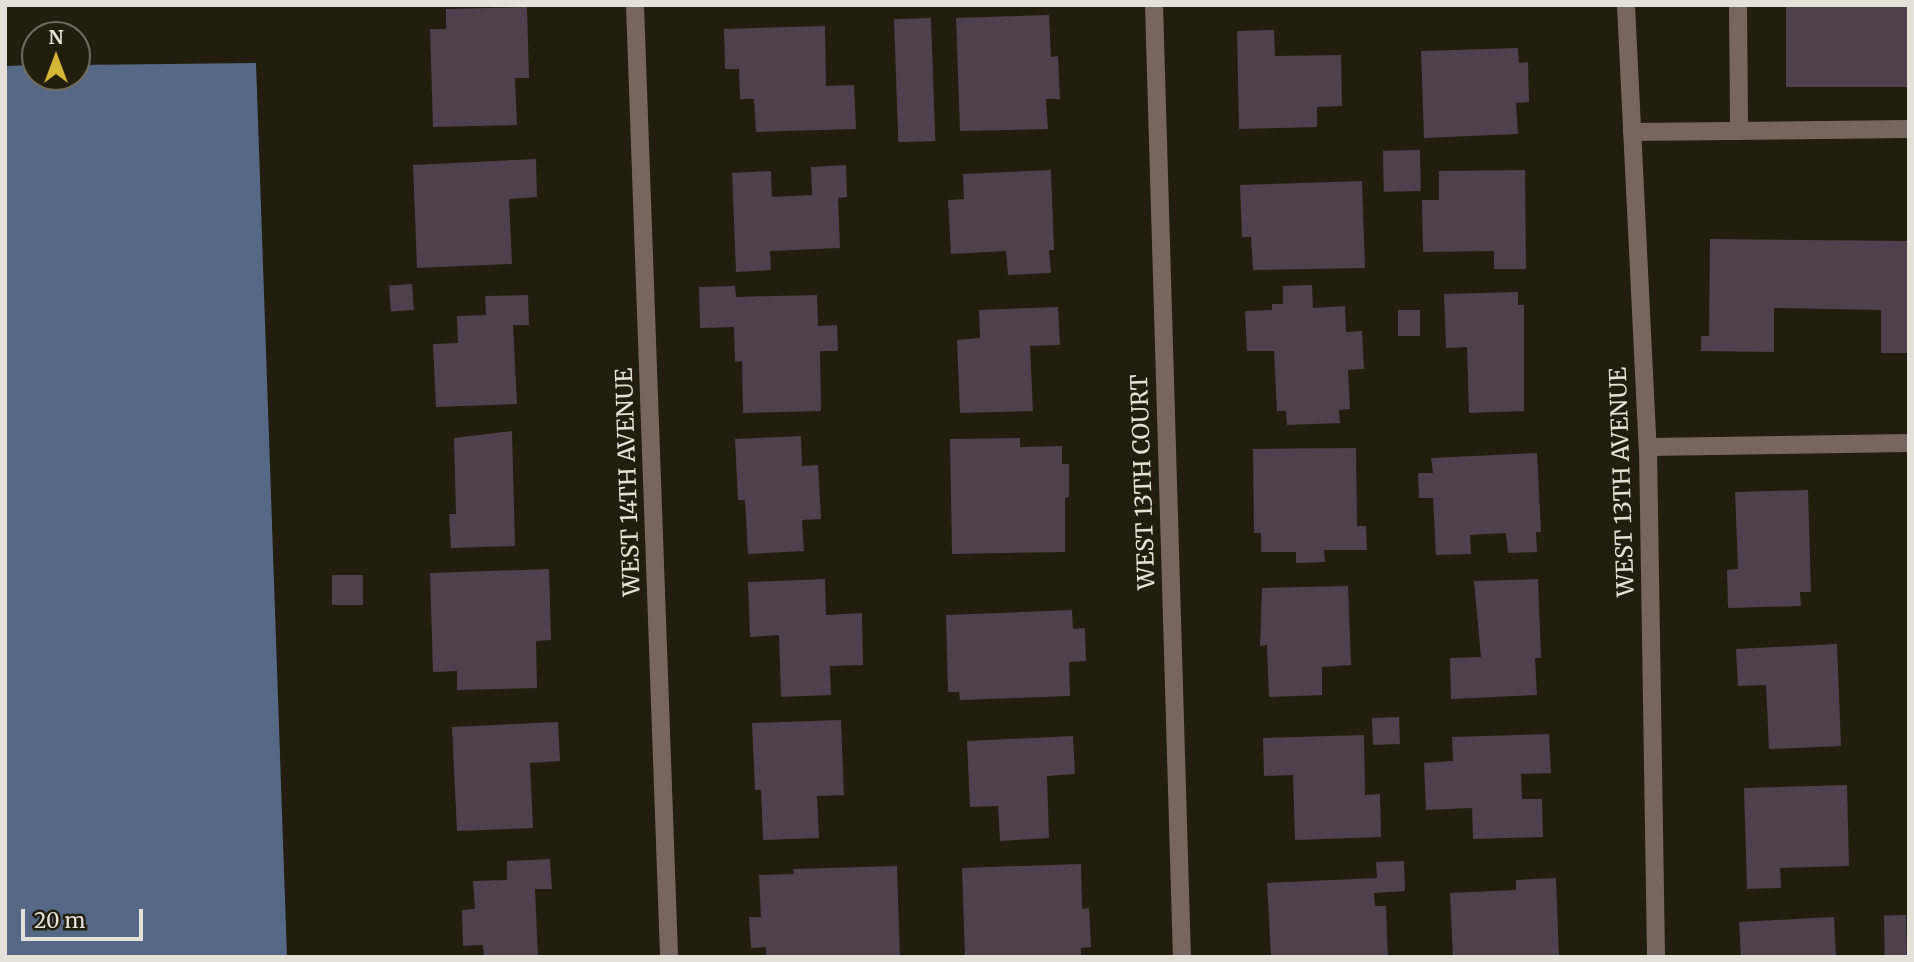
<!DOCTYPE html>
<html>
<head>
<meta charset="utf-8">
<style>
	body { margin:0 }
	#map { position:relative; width:1914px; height:962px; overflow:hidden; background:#221d0e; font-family:Merriweather,serif }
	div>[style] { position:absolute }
	.water>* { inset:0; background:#556986 }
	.building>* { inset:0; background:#4e404c; transform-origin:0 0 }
	.minor>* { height:18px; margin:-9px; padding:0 9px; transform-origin:9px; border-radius:9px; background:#76665f }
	span { translate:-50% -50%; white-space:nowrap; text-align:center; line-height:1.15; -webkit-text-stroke:5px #221d0e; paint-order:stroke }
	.street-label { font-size:23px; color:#e5e1d8 }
	.frame { position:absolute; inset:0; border:7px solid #e5e1d8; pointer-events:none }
	.north { position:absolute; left:21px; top:21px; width:70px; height:70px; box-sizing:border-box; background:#221d0e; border:2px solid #706b5f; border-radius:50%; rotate:0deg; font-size:19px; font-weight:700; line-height:28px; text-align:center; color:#e5e1d8 }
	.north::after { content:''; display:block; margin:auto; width:24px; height:32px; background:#d5b535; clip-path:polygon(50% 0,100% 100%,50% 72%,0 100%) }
	.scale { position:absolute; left:21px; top:909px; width:122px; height:32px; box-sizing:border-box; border:4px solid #e5e1d8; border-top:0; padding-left:9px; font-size:21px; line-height:24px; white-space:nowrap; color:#e5e1d8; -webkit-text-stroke:5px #221d0e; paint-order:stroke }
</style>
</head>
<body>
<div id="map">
	<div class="water">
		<i style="clip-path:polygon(256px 63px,287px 957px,5px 957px,5px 66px,35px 65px,35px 77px,77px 77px,77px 65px)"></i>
	</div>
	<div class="building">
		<i style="left:1786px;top:5px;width:123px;height:82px"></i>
		<i style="clip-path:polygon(527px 7px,529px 78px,515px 78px,517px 125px,433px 127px,430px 29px,446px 29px,446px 9px)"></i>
		<i style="clip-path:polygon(1049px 15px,1051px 57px,1058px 56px,1060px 99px,1046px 99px,1048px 129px,960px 131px,956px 18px)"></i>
		<i style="left:931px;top:18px;width:123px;height:37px;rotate:88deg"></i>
		<i style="clip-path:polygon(825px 26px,826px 86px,854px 85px,856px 129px,756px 132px,754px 99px,740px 99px,739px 69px,725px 69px,724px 29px)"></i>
		<i style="clip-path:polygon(1274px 30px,1275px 56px,1341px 55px,1342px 106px,1317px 107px,1317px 127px,1239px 129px,1237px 31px)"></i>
		<i style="clip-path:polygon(1518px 48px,1519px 63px,1528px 62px,1529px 102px,1516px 103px,1518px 134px,1424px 138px,1421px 51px)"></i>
		<i style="left:1420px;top:150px;width:41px;height:37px;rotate:89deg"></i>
		<i style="clip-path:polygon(536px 159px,537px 197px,509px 199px,512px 264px,417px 268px,413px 165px)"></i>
		<i style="clip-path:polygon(846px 165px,847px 197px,838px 198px,840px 248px,770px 251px,771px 270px,736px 272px,732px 173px,771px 171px,772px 197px,812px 195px,811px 167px)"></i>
		<i style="clip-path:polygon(1051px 170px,1054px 250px,1049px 250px,1051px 273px,1008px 275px,1006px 251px,951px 254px,948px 200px,964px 199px,963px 174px)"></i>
		<i style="clip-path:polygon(1525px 170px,1526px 269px,1494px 269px,1494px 251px,1423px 252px,1422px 200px,1439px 200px,1439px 171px)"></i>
		<i style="clip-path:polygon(1362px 181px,1365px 268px,1253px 270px,1251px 237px,1242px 237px,1240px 185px)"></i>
		<i style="clip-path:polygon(1710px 239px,1909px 241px,1909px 353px,1881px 353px,1881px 310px,1774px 308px,1774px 352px,1701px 351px,1701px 336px,1709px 336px)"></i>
		<i style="left:412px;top:284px;width:26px;height:23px;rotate:86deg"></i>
		<i style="clip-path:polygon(1312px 285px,1313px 308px,1345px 306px,1346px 332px,1362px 331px,1364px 369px,1348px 370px,1350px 409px,1339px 410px,1340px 423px,1287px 425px,1286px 411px,1277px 411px,1274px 351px,1247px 351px,1245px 311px,1272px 310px,1272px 304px,1283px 304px,1283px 286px)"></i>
		<i style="clip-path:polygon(735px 286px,736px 297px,817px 295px,818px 326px,837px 325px,838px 351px,820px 351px,821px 411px,743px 413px,742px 361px,735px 362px,734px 327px,700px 328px,699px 287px)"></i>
		<i style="clip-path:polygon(1518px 292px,1518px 305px,1524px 305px,1524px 411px,1469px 413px,1467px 347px,1446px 348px,1444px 294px)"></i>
		<i style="clip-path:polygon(528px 295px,529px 325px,513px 325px,517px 404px,436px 407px,433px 344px,458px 343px,457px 316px,486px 315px,485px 296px)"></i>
		<i style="clip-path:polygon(1058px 307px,1060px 345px,1030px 346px,1033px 411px,960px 413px,957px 340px,980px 338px,979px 310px)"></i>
		<i style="left:1398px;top:310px;width:22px;height:26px"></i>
		<i style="clip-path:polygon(512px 431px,515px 546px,451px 548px,449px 514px,456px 514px,454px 438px)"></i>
		<i style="clip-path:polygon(801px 436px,802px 466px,818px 465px,821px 519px,802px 520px,804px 551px,748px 554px,745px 500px,738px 500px,735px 439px)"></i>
		<i style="clip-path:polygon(1020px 438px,1020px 447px,1062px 446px,1062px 464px,1069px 464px,1069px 497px,1065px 498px,1065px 552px,952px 554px,950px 439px)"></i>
		<i style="clip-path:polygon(1356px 448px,1357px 526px,1366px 526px,1367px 550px,1324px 550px,1325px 562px,1296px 563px,1296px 552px,1261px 552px,1261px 533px,1254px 533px,1253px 449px)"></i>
		<i style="clip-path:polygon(1537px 453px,1541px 532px,1536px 532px,1537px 552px,1508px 553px,1506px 533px,1470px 535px,1471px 554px,1436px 555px,1433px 498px,1419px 498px,1418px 473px,1433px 473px,1431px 458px)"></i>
		<i style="clip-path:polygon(1808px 490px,1811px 592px,1800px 592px,1801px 606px,1728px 608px,1727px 570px,1738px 569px,1735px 492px)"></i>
		<i style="clip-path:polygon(549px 569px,551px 640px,536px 641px,537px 688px,457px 690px,457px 671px,433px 672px,430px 573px)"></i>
		<i style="left:332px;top:575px;width:31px;height:30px"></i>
		<i style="clip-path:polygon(825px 579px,826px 615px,862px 613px,863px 665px,830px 666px,831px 695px,781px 697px,779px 635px,750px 637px,748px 582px)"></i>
		<i style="clip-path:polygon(1538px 579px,1541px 658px,1535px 658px,1537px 695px,1451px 699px,1450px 658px,1481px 657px,1474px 581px)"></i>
		<i style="clip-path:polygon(1348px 586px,1351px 665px,1322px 667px,1322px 695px,1269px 697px,1267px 645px,1260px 646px,1262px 588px)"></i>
		<i style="clip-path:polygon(1072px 610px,1073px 629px,1085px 628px,1086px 661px,1069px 662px,1070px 696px,960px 700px,959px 692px,948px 692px,946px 615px)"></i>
		<i style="clip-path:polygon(1837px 644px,1841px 746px,1769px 749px,1766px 685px,1738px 686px,1736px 649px)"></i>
		<i style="left:1399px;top:717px;width:27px;height:27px;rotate:88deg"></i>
		<i style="clip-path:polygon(841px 720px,844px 795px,817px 796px,819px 838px,763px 840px,761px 790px,755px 790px,752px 723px)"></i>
		<i style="clip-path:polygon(558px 722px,560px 761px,530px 763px,533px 828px,457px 831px,452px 727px)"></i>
		<i style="clip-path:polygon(1549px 734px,1551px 773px,1521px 774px,1522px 799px,1542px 799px,1543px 837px,1473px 839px,1472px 808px,1426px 810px,1424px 763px,1453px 761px,1452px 737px)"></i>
		<i style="clip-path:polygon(1364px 735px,1365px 795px,1380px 794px,1381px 837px,1295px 840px,1293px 775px,1264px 776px,1263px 738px)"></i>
		<i style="clip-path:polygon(1073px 736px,1075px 774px,1047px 776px,1049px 838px,1000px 841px,998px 806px,970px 807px,967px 741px)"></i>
		<i style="clip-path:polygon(1847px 785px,1849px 866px,1780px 868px,1781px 888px,1747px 889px,1744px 788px)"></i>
		<i style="clip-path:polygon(550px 859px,552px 889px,535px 889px,538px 957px,484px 957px,483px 945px,463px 946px,462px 910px,475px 909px,473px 881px,507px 880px,507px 861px)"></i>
		<i style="clip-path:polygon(1404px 861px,1405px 891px,1374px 893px,1375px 906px,1386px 906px,1388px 957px,1271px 957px,1267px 883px,1377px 878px,1376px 862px)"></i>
		<i style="clip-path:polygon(1081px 864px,1082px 909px,1089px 908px,1091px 947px,1081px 948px,1081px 957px,965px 957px,962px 868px)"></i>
		<i style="clip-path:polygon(897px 866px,900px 957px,766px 957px,766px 947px,751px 948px,749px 917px,761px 917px,759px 875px,794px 874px,793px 869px)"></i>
		<i style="clip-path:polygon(1556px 878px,1559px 957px,1453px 957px,1450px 893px,1516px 890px,1516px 880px)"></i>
		<i style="left:1906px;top:915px;width:40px;height:22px;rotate:89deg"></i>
		<i style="left:1834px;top:917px;width:40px;height:95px;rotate:87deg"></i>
	</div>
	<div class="minor">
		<i style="left:635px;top:5px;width:953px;rotate:87.95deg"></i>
		<i style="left:1154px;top:5px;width:952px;rotate:88.32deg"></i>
		<i style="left:1626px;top:5px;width:443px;rotate:87.2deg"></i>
		<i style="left:1648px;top:447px;width:510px;rotate:89.1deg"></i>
		<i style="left:1738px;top:5px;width:126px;rotate:89.5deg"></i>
		<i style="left:1632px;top:132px;width:277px;rotate:-0.6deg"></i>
		<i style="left:1648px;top:447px;width:261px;rotate:-0.9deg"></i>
	</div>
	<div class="street-label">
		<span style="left:628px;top:482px;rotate:-92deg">WEST 14TH AVENUE</span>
		<span style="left:1143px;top:482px;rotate:-92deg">WEST 13TH COURT</span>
		<span style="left:1622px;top:482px;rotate:-92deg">WEST 13TH AVENUE</span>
	</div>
	<div class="frame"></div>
	<div class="north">N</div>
	<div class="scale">20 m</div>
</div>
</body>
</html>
